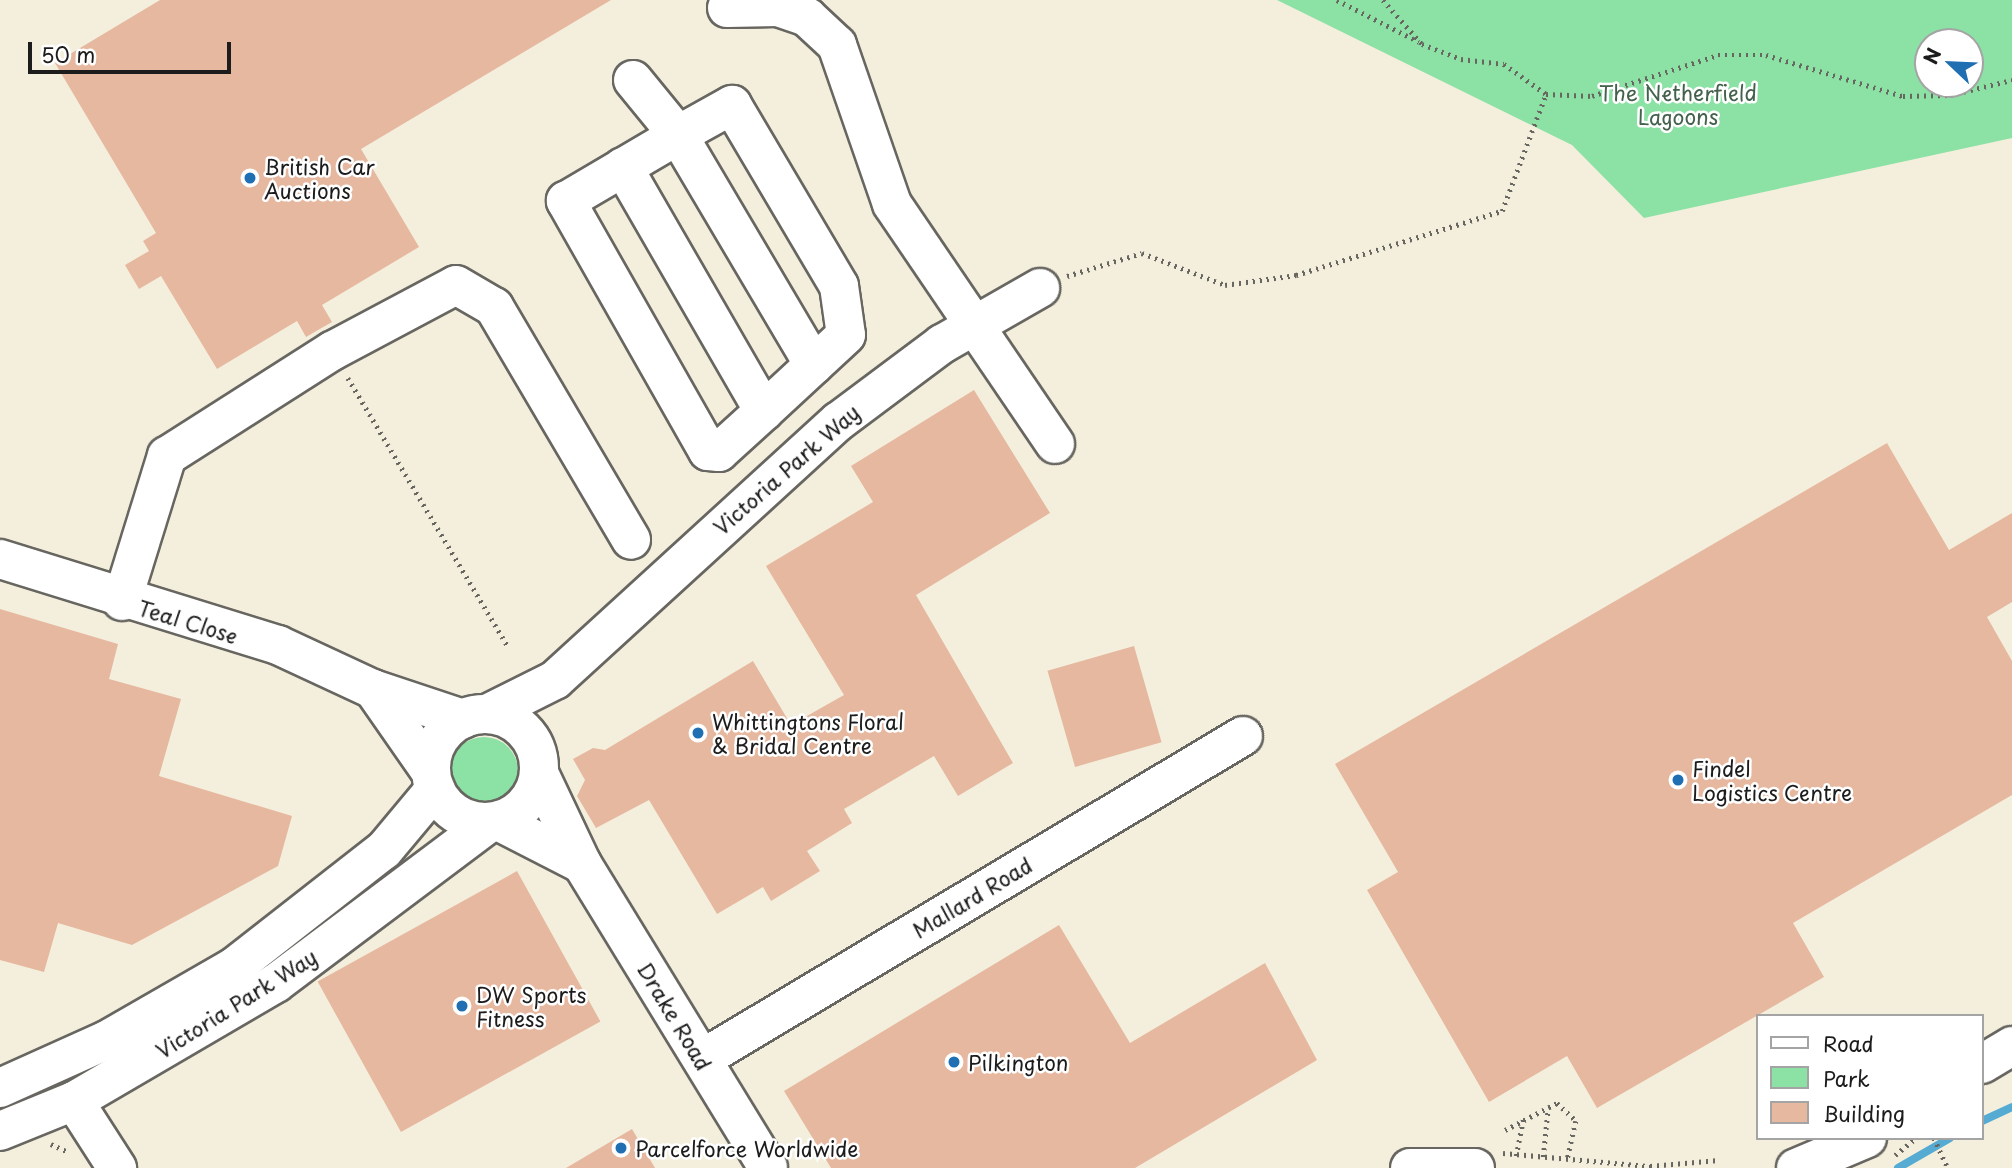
<!DOCTYPE html>
<html>
<head>
<meta charset="utf-8">
<style>
	body { margin:0 }
	#map { position:relative; width:2012px; height:1168px; overflow:hidden; background:#f4efdd; font-family:"Playpen Sans",sans-serif }
	div>[style] { position:absolute }
	.green>* { inset:0; background:#8ce1a4 }
	.round { border-radius:50% }
	.stream>* { height:8px; margin:-4px; padding:0 4px; transform-origin:4px; border-radius:4px; background:#55abd2 }
	.building>* { inset:0; background:#e6b89f; transform-origin:0 0 }
	.path>* { height:4.5px; margin-top:-2.25px; transform-origin:0; background:repeating-linear-gradient(90deg,#686660 0 2px,transparent 0 7px) }
	.roads { filter:drop-shadow(2px 0 #686660) drop-shadow(-2px 0 #686660) drop-shadow(0 2px #686660) drop-shadow(0 -2px #686660) }
	.minor>* { height:38px; margin:-19px; padding:0 19px; transform-origin:19px; border-radius:19px; background:#fff }
	.minor>.ring { margin:-19px; padding:0; box-sizing:content-box; background:none; border:38px solid #fff; border-radius:50% }
	.dots>* { width:19px; height:19px; translate:-50% -50%; box-sizing:border-box; border:4px solid #fff; border-radius:50% }
	span { translate:-50% -50%; white-space:nowrap; text-align:center; line-height:1.15; -webkit-text-stroke:5px #fff; paint-order:stroke }
	.park-label { font-size:21px; color:#43614c }
	.poi-label { font-size:21px; color:#1c1c1c }
	.left { translate:0 -50%; text-align:left }
	.street-label { font-size:21px; color:#1c1c1c }
	.legend { position:absolute; left:1756px; top:1014px; width:228px; height:126px; box-sizing:border-box; background:#fff; border:2px solid #a4a4a4; margin:0; padding:9px 12px; list-style:none; font-size:21px; color:#1c1c1c }
	.legend li { display:flex; align-items:center; gap:14px; height:35px }
	.legend b { width:35px; border:2px solid #a4a4a4 }
	.north { position:absolute; left:1914px; top:28px; width:70px; height:70px; box-sizing:border-box; background:#fff; border:2px solid #a4a4a4; border-radius:50%; rotate:293deg; font-size:19px; font-weight:700; line-height:28px; text-align:center; color:#1c1c1c }
	.north::after { content:''; display:block; margin:auto; width:24px; height:32px; background:#1f6fb2; clip-path:polygon(50% 0,100% 100%,50% 72%,0 100%) }
	.scale { position:absolute; left:28px; top:42px; width:203px; height:32px; box-sizing:border-box; border:4px solid #1c1c1c; border-top:0; padding-left:9px; font-size:21px; line-height:24px; white-space:nowrap; color:#1c1c1c; -webkit-text-stroke:5px #fff; paint-order:stroke }
</style>
</head>
<body>
<div id="map">
	<div class="green">
		<i style="clip-path:polygon(evenodd,1277px 0,2012px 0,2012px 138px,1644px 218px,1572px 145px,1277px 0,1928px 42px,1970px 42px,1970px 84px,1928px 84px,1928px 42px)"></i>
		<i class="round" style="left:450px;top:737px;width:68px;height:68px"></i>
	</div>
	<div class="stream">
		<i style="left:1982px;top:1121px;width:33px;rotate:-25deg"></i>
		<i style="left:1898px;top:1168px;width:60px;rotate:-30deg"></i>
	</div>
	<div class="building">
		<i style="clip-path:polygon(160px 0,611px 0,361px 149px,419px 247px,322px 305px,332px 322px,306px 337px,297px 321px,217px 369px,161px 276px,139px 289px,125px 265px,149px 251px,143px 241px,156px 233px,55px 63px)"></i>
		<i style="clip-path:polygon(974px 390px,1050px 513px,916px 595px,1013px 763px,958px 796px,934px 756px,844px 809px,852px 823px,807px 851px,820px 871px,771px 901px,763px 887px,717px 914px,649px 800px,596px 828px,577px 796px,585px 780px,573px 759px,593px 748px,605px 750px,753px 661px,791px 725px,844px 695px,766px 566px,873px 502px,851px 466px)"></i>
		<i style="clip-path:polygon(1887px 443px,1949px 550px,2012px 513px,2012px 602px,1987px 617px,2012px 661px,2012px 795px,1793px 923px,1824px 977px,1597px 1108px,1567px 1056px,1489px 1102px,1367px 890px,1398px 872px,1335px 764px)"></i>
		<i style="clip-path:polygon(0 609px,118px 644px,109px 679px,181px 699px,159px 776px,292px 816px,278px 866px,132px 945px,58px 923px,44px 972px,0 960px)"></i>
		<i style="left:1134px;top:646px;width:100px;height:90px;rotate:74deg"></i>
		<i style="left:517px;top:871px;width:172px;height:228px;rotate:61deg"></i>
		<i style="clip-path:polygon(1059px 925px,1130px 1043px,1265px 963px,1317px 1060px,1135px 1168px,831px 1168px,784px 1091px)"></i>
		<i style="clip-path:polygon(632px 1129px,655px 1168px,566px 1168px)"></i>
	</div>
	<div class="path">
		<i style="left:1337px;top:0;width:92px;rotate:27.1deg"></i>
		<i style="left:1383px;top:0;width:59px;rotate:48.4deg"></i>
		<i style="left:1422px;top:44px;width:42px;rotate:21deg"></i>
		<i style="left:1461px;top:59px;width:43px;rotate:6.6deg"></i>
		<i style="left:1504px;top:64px;width:52px;rotate:35.5deg"></i>
		<i style="left:1546px;top:94px;width:46px;rotate:2.5deg"></i>
		<i style="left:1592px;top:96px;width:133px;rotate:-18deg"></i>
		<i style="left:1718px;top:55px;width:48px"></i>
		<i style="left:1766px;top:55px;width:143px;rotate:16.7deg"></i>
		<i style="left:1903px;top:96px;width:47px;rotate:-1.2deg"></i>
		<i style="left:1950px;top:95px;width:64px;rotate:-13.6deg"></i>
		<i style="left:1067px;top:276px;width:78px;rotate:-17deg"></i>
		<i style="left:1142px;top:253px;width:89px;rotate:21.1deg"></i>
		<i style="left:1225px;top:285px;width:72px;rotate:-8deg"></i>
		<i style="left:1296px;top:275px;width:216px;rotate:-17.3deg"></i>
		<i style="left:1502px;top:211px;width:125px;rotate:-69.4deg"></i>
		<i style="left:348px;top:378px;width:311px;rotate:59.2deg"></i>
		<i style="left:1505px;top:1130px;width:59px;rotate:-27.4deg"></i>
		<i style="left:1557px;top:1103px;width:26px;rotate:43deg"></i>
		<i style="left:1576px;top:1121px;width:41px;rotate:102.7deg"></i>
		<i style="left:1934px;top:1138px;width:33px;rotate:65deg"></i>
		<i style="left:51px;top:1144px;width:19px;rotate:25deg"></i>
		<i style="left:1503px;top:1153px;width:148px;rotate:5.1deg"></i>
		<i style="left:1650px;top:1166px;width:69px;rotate:-5deg"></i>
		<i style="left:1895px;top:1155px;width:27px;rotate:-39deg"></i>
		<i style="left:1516px;top:1156px;width:37px;rotate:-79deg"></i>
		<i style="left:1543px;top:1157px;width:49px;rotate:-84.2deg"></i>
	</div>
	<div class="roads">
		<div class="minor">
			<i style="left:727px;top:8px;width:51px;rotate:-1.1deg"></i>
			<i style="left:778px;top:7px;width:31px;rotate:19deg"></i>
			<i style="left:807px;top:17px;width:41px;rotate:43deg"></i>
			<i style="left:837px;top:45px;width:168px;rotate:70.9deg"></i>
			<i style="left:892px;top:204px;width:290px;rotate:55.8deg"></i>
			<i style="left:633px;top:80px;width:71px;rotate:50.7deg"></i>
			<i style="left:678px;top:135px;width:62px;rotate:-29.1deg"></i>
			<i style="left:732px;top:105px;width:210px;rotate:59.4deg"></i>
			<i style="left:839px;top:286px;width:49px;rotate:81.9deg"></i>
			<i style="left:846px;top:335px;width:112px;rotate:137.2deg"></i>
			<i style="left:764px;top:411px;width:61px;rotate:137.7deg"></i>
			<i style="left:719px;top:452px;width:11px;rotate:-175deg"></i>
			<i style="left:708px;top:451px;width:288px;rotate:-119.6deg"></i>
			<i style="left:566px;top:201px;width:130px;rotate:-30.5deg"></i>
			<i style="left:678px;top:135px;width:267px;rotate:59.4deg"></i>
			<i style="left:623px;top:167px;width:282px;rotate:60deg"></i>
			<i style="left:0;top:559px;width:291px;rotate:17.2deg"></i>
			<i style="left:278px;top:645px;width:105px;rotate:24.9deg"></i>
			<i style="left:373px;top:689px;width:95px;rotate:18.4deg"></i>
			<i style="left:122px;top:601px;width:152px;rotate:-72.8deg"></i>
			<i style="left:167px;top:456px;width:196px;rotate:-32.5deg"></i>
			<i style="left:332px;top:351px;width:140px;rotate:-28deg"></i>
			<i style="left:456px;top:285px;width:44px;rotate:30.1deg"></i>
			<i style="left:494px;top:307px;width:270px;rotate:59.5deg"></i>
			<i style="left:373px;top:689px;width:101px;rotate:55.1deg"></i>
			<i style="left:489px;top:713px;width:74px;rotate:-26.6deg"></i>
			<i style="left:555px;top:680px;width:384px;rotate:-42.4deg"></i>
			<i style="left:839px;top:421px;width:129px;rotate:-36.8deg"></i>
			<i style="left:942px;top:344px;width:113px;rotate:-29.7deg"></i>
			<i class="ring" style="left:431px;top:714px;width:70px;height:70px"></i>
			<i style="left:539px;top:773px;width:101px;rotate:64.7deg"></i>
			<i style="left:582px;top:864px;width:356px;rotate:58.5deg"></i>
			<i style="left:498px;top:821px;width:94px;rotate:27.1deg"></i>
			<i style="left:702px;top:1059px;width:630px;rotate:-30.84deg"></i>
			<i style="left:1982px;top:1064px;width:35px;rotate:-31deg"></i>
			<i style="left:0;top:1088px;width:117px;rotate:-24.2deg"></i>
			<i style="left:107px;top:1040px;width:146px;rotate:-29.9deg"></i>
			<i style="left:234px;top:967px;width:190px;rotate:-38deg"></i>
			<i style="left:384px;top:850px;width:80px;rotate:-50.1deg"></i>
			<i style="left:74px;top:1101px;width:80px;rotate:57.3deg"></i>
			<i style="left:0;top:1131px;width:80px;rotate:-22.1deg"></i>
			<i style="left:74px;top:1101px;width:234px;rotate:-30.3deg"></i>
			<i style="left:276px;top:983px;width:266px;rotate:-36.9deg"></i>
			<i style="left:1410px;top:1168px;width:65px"></i>
			<i style="left:1796px;top:1168px;width:77px;rotate:-22.9deg"></i>
		</div>
	</div>
	<div class="dots">
		<i style="left:250px;top:178px;background:#1f6fb2"></i>
		<i style="left:698px;top:733px;background:#1f6fb2"></i>
		<i style="left:1678px;top:780px;background:#1f6fb2"></i>
		<i style="left:462px;top:1006px;background:#1f6fb2"></i>
		<i style="left:954px;top:1062px;background:#1f6fb2"></i>
		<i style="left:621px;top:1148px;background:#1f6fb2"></i>
	</div>
	<div class="park-label">
		<span style="left:1678px;top:104px">The Netherfield<br>Lagoons</span>
	</div>
	<div class="poi-label">
		<span class="left" style="left:264px;top:178px">British Car<br>Auctions</span>
		<span class="left" style="left:712px;top:733px">Whittingtons Floral<br>&amp; Bridal Centre</span>
		<span class="left" style="left:1692px;top:780px">Findel<br>Logistics Centre</span>
		<span class="left" style="left:476px;top:1006px">DW Sports<br>Fitness</span>
		<span class="left" style="left:968px;top:1062px">Pilkington</span>
		<span class="left" style="left:635px;top:1148px">Parcelforce Worldwide</span>
	</div>
	<div class="street-label">
		<span style="left:786px;top:469px;rotate:-41deg">Victoria Park Way</span>
		<span style="left:188px;top:621px;rotate:17deg">Teal Close</span>
		<span style="left:972px;top:897px;rotate:-31deg">Mallard Road</span>
		<span style="left:236px;top:1003px;rotate:-32deg">Victoria Park Way</span>
		<span style="left:675px;top:1016px;rotate:59deg">Drake Road</span>
	</div>
	<ul class="legend">
	<li><b style="height:9px;background:#fff"></b>Road</li>
	<li><b style="height:19px;background:#8ce1a4"></b>Park</li>
	<li><b style="height:19px;background:#e6b89f"></b>Building</li>
	</ul>
	<div class="north">N</div>
	<div class="scale">50 m</div>
</div>
</body>
</html>
